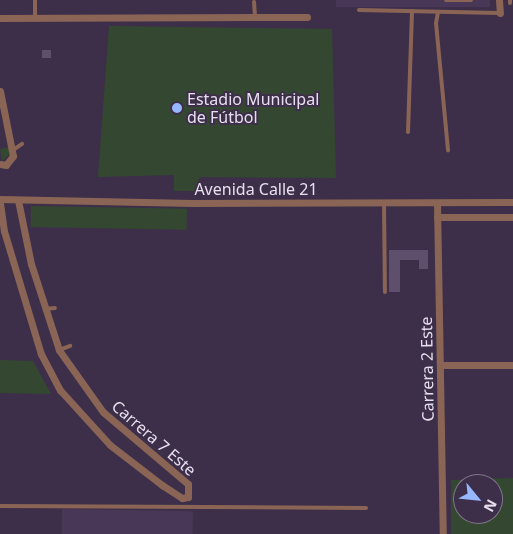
<!DOCTYPE html>
<html>
<head>
<meta charset="utf-8">
<style>
	body { margin:0 }
	#map { position:relative; width:513px; height:534px; overflow:hidden; background:#3d2f49; font-family:"Noto Sans",sans-serif }
	div>[style] { position:absolute }
	.built>* { inset:0; background:#483757; transform-origin:0 0 }
	.green>* { inset:0; background:#344831; transform-origin:0 0 }
	.building>* { inset:0; background:#5e506c; transform-origin:0 0 }
	.service>* { height:4px; margin:-2px; padding:0 2px; transform-origin:2px; border-radius:2px; background:#8a6555 }
	.minor>* { height:7px; margin:-3.5px; padding:0 3.5px; transform-origin:3.5px; border-radius:3.5px; background:#8a6555 }
	.dots>* { width:14px; height:14px; translate:-50% -50%; box-sizing:border-box; border:2px solid #3d2f49; border-radius:50% }
	span { translate:-50% -50%; white-space:nowrap; text-align:center; line-height:1.15; -webkit-text-stroke:4px #3d2f49; paint-order:stroke }
	.poi-label { font-size:16px; color:#e7dfef }
	.left { translate:0 -50%; text-align:left }
	.street-label { font-size:16px; color:#e7dfef }
	.north { position:absolute; left:453px; top:474px; width:50px; height:50px; box-sizing:border-box; background:#3d2f49; border:1px solid #81758b; border-radius:50%; rotate:118deg; font-size:14px; font-weight:700; line-height:20px; text-align:center; color:#e7dfef }
	.north::after { content:''; display:block; margin:auto; width:18px; height:22px; background:#96b6fd; clip-path:polygon(50% 0,100% 100%,50% 72%,0 100%) }
</style>
</head>
<body>
<div id="map">
	<div class="built">
		<i style="left:336px;top:0;width:154px;height:7px"></i>
		<i style="left:62px;top:509px;width:131px;height:25px;rotate:1deg"></i>
	</div>
	<div class="green">
		<i style="clip-path:polygon(109px 26px,332px 29px,336px 178px,200px 177px,199px 191px,174px 191px,174px 175px,98px 177px)"></i>
		<i style="clip-path:polygon(9px 147px,10px 154px,2px 161px,0 149px)"></i>
		<i style="left:31px;top:206px;width:156px;height:21px;rotate:1deg"></i>
		<i style="clip-path:polygon(0 360px,33px 361px,51px 394px,0 393px)"></i>
		<i style="clip-path:polygon(evenodd,513px 478px,513px 534px,451px 534px,451px 480px,513px 478px,463px 484px,493px 484px,493px 514px,463px 514px,463px 484px)"></i>
	</div>
	<div class="building">
		<i style="left:42px;top:50px;width:9px;height:8px"></i>
		<i style="clip-path:polygon(389px 250px,428px 250px,428px 269px,419px 269px,419px 260px,400px 260px,400px 292px,389px 292px)"></i>
	</div>
	<div class="service">
		<i style="left:446px;top:0;width:25px"></i>
		<i style="left:254px;top:2px;width:16px;rotate:86deg"></i>
		<i style="left:510px;top:3px;width:3px;rotate:-90deg"></i>
		<i style="left:359px;top:10px;width:140px;rotate:1.2deg"></i>
		<i style="left:438px;top:12px;width:11px;rotate:100deg"></i>
		<i style="left:436px;top:23px;width:128px;rotate:84.6deg"></i>
		<i style="left:35px;top:18px;width:18px;rotate:-90deg"></i>
		<i style="left:408px;top:132px;width:121px;rotate:-88.1deg"></i>
		<i style="left:13px;top:150px;width:11px;rotate:-34deg"></i>
		<i style="left:384px;top:203px;width:89px;rotate:89.4deg"></i>
		<i style="left:45px;top:309px;width:10px;rotate:-6deg"></i>
		<i style="left:59px;top:350px;width:12px;rotate:-20deg"></i>
		<i style="left:0;top:506px;width:366px;rotate:0.3deg"></i>
	</div>
	<div class="minor">
		<i style="left:499px;top:0;width:13px;rotate:86deg"></i>
		<i style="left:0;top:18px;width:307px;rotate:-0.2deg"></i>
		<i style="left:0;top:91px;width:66px;rotate:78.7deg"></i>
		<i style="left:13px;top:156px;width:11px;rotate:128deg"></i>
		<i style="left:6px;top:165px;width:6px;rotate:-171deg"></i>
		<i style="left:0;top:199px;width:192px;rotate:1.2deg"></i>
		<i style="left:192px;top:203px;width:321px;rotate:-0.2deg"></i>
		<i style="left:0;top:203px;width:28px;rotate:82deg"></i>
		<i style="left:4px;top:231px;width:128px;rotate:73.3deg"></i>
		<i style="left:41px;top:354px;width:41px;rotate:62.2deg"></i>
		<i style="left:60px;top:390px;width:74px;rotate:47.7deg"></i>
		<i style="left:110px;top:445px;width:66px;rotate:37.6deg"></i>
		<i style="left:162px;top:485px;width:24px;rotate:33deg"></i>
		<i style="left:182px;top:498px;width:6px;rotate:-9deg"></i>
		<i style="left:188px;top:497px;width:13px;rotate:-90deg"></i>
		<i style="left:188px;top:484px;width:111px;rotate:-139.7deg"></i>
		<i style="left:103px;top:412px;width:76px;rotate:-125.4deg"></i>
		<i style="left:59px;top:350px;width:90px;rotate:-108deg"></i>
		<i style="left:31px;top:264px;width:65px;rotate:-101.5deg"></i>
		<i style="left:437px;top:203px;width:331px;rotate:89deg"></i>
		<i style="left:437px;top:217px;width:76px"></i>
		<i style="left:441px;top:365px;width:72px"></i>
	</div>
	<div class="dots">
		<i style="left:177px;top:108px;background:#96b6fd"></i>
	</div>
	<div class="poi-label">
		<span class="left" style="left:187px;top:108px">Estadio Municipal<br>de Fútbol</span>
	</div>
	<div class="street-label">
		<span style="left:256px;top:189px">Avenida Calle 21</span>
		<span style="left:427px;top:369px;rotate:-91deg">Carrera 2 Este</span>
		<span style="left:154px;top:438px;rotate:41deg">Carrera 7 Este</span>
	</div>
	<div class="north">N</div>
</div>
</body>
</html>
